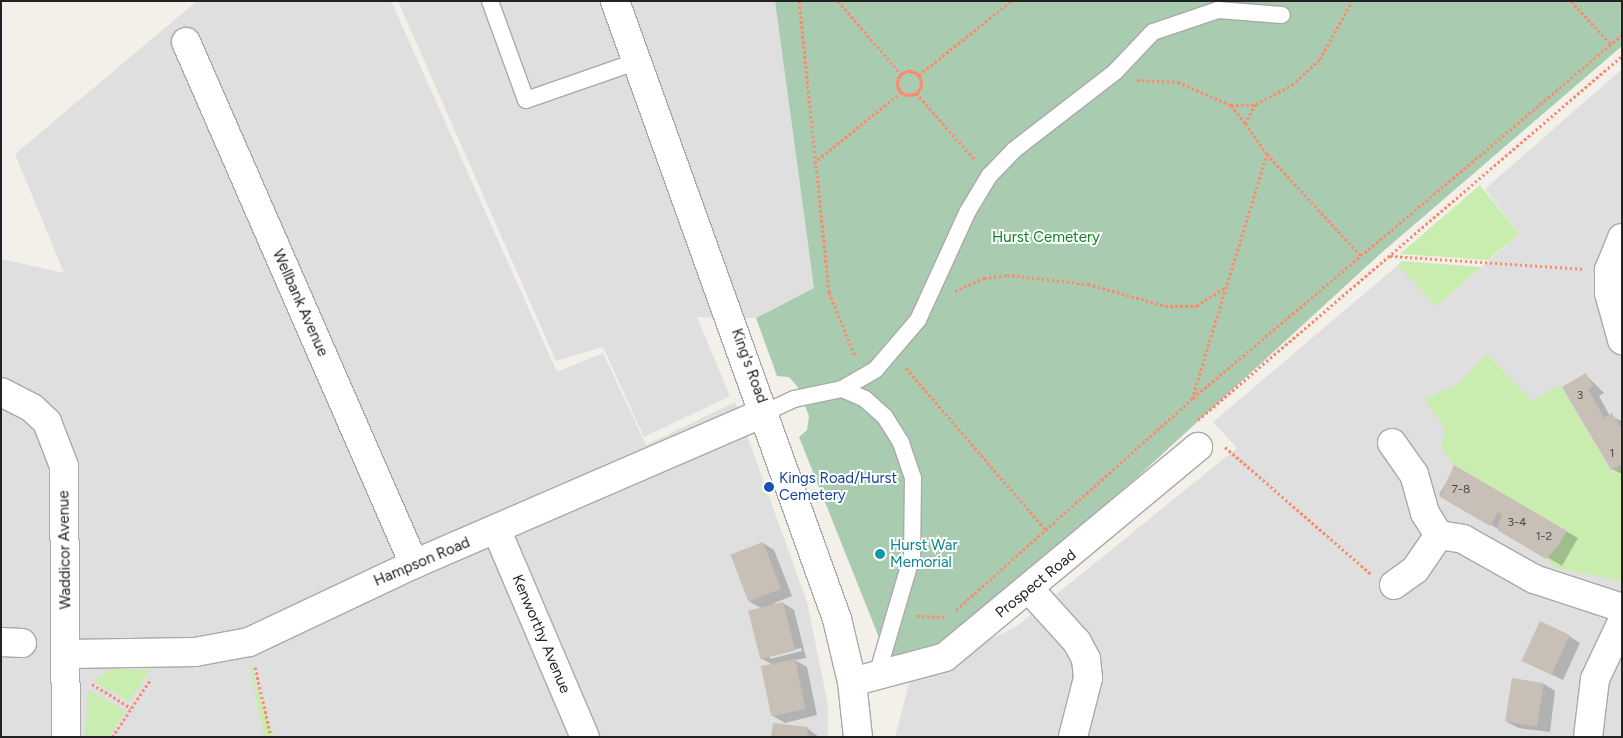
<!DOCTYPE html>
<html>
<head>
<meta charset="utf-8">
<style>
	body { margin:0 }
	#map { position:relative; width:1623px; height:738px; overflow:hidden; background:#f2f0e9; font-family:Figtree,sans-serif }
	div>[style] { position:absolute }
	.residential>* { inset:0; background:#e0dfdf }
	.grass>* { inset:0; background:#c8edae }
	.cemetery>* { inset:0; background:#a9ccb1 }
	.shadow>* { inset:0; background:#0003; transform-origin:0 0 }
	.building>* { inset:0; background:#c8c0b7; transform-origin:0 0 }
	.path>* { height:3px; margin-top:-1.5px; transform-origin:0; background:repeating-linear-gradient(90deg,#ff886d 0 2.5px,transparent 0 5px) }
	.path>.ring { margin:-1.5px; padding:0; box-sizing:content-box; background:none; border:3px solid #ff886d; border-radius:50% }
	.roads { filter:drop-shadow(1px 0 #a9a9a9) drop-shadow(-1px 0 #a9a9a9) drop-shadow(0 1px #a9a9a9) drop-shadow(0 -1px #a9a9a9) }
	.service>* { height:16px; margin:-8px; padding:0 8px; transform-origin:8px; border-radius:8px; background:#fff }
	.minor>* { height:28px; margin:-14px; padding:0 14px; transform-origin:14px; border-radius:14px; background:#fff }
	.dots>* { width:14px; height:14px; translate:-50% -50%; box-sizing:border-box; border:2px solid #fff; border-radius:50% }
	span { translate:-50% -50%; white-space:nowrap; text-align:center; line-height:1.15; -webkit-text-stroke:4px #fff; paint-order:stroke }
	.number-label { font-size:12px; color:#4c4a47 }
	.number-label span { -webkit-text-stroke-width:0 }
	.park-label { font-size:15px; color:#08881d }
	.street-label { font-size:15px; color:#222 }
	.transit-label { font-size:15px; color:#164399 }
	.left { translate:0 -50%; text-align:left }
	.culture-label { font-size:15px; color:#0d838f }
	.frame { position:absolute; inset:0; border:2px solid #222; pointer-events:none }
</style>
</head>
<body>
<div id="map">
	<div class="residential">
		<i style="clip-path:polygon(197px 1px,391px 1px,557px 372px,603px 353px,646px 445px,735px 402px,807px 602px,828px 705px,828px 737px,1px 737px,1px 259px,64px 273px,15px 154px)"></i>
		<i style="clip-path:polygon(398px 1px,775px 1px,814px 288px,756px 318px,697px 317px,730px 396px,644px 437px,603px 347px,556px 361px)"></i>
		<i style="clip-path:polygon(1622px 69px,1622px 737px,895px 737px,911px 676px,1016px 627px,1237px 448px,1213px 422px,1398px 265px,1436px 307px,1519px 234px,1485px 189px)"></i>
	</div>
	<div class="grass">
		<i style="clip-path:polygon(1480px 185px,1519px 234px,1488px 260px,1400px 254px)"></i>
		<i style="clip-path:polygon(1401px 261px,1481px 267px,1436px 307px,1398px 265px)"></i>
		<i style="clip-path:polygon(1487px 354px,1532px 401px,1560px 385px,1612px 473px,1622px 467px,1622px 581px,1556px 568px,1546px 559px,1567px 531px,1454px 465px,1441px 449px,1445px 429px,1424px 399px,1457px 385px)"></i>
		<i style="clip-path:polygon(249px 661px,274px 737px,264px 737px)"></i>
		<i style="clip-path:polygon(111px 669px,151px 670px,129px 702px,94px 681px)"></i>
		<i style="clip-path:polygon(88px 690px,126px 711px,108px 737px,85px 737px)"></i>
	</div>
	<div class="cemetery">
		<i style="clip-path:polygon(775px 1px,1622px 1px,1622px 46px,1380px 254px,961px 639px,888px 660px,799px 437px,807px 430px,809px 416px,797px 386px,789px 377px,777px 376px,756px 318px,814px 288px)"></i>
	</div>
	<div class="shadow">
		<i style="clip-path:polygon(1586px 375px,1604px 393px,1599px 396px,1610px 416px,1622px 421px,1622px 474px,1612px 469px,1564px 388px)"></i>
		<i style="left:1455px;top:467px;width:142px;height:32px;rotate:30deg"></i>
		<i style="clip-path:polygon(evenodd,763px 543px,774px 550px,792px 596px,772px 604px,783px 603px,794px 610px,806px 658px,795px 660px,807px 667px,817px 715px,785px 723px,773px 716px,773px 665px,762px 659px,761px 608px,750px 602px,763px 543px,801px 648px,802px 651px,770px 659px,770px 656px,801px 648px)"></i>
		<i style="clip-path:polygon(1569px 636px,1580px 643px,1563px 680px,1523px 661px)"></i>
		<i style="clip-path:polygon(1544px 684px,1555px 691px,1550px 732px,1519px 728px,1507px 722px)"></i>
		<i style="clip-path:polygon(807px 728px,819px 737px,773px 737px)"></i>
	</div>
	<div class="building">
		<i style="clip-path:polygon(1586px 373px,1593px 386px,1588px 389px,1604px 418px,1612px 413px,1622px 430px,1622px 464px,1611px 470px,1562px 387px)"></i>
		<i style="clip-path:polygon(1454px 465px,1567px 531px,1558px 546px,1546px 559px,1497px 530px,1502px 514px,1498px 512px,1490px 526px,1440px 497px)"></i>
		<i style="left:763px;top:542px;width:50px;height:35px;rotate:69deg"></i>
		<i style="left:783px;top:602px;width:50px;height:36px;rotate:76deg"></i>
		<i style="left:1540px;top:621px;width:33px;height:44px;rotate:25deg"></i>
		<i style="left:795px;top:659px;width:51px;height:35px;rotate:78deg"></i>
		<i style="left:1512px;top:678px;width:32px;height:44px;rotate:9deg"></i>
		<i style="clip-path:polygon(773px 723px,808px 727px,807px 737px,771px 737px)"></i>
	</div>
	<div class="path">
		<i style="left:799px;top:1px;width:293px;rotate:84.1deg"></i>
		<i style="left:829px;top:292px;width:69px;rotate:67.9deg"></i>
		<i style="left:838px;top:1px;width:96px;rotate:49.2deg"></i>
		<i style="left:1571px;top:1px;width:59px;rotate:47.1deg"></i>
		<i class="ring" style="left:897px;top:71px;width:21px;height:21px"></i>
		<i style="left:919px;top:75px;width:118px;rotate:-38.8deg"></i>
		<i style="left:1137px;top:80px;width:41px;rotate:2.8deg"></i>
		<i style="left:1178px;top:82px;width:58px;rotate:23.5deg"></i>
		<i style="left:916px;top:93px;width:89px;rotate:48.6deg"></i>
		<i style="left:1256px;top:104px;width:22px;rotate:120deg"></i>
		<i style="left:1245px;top:123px;width:23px;rotate:-128deg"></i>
		<i style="left:1231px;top:105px;width:25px;rotate:-2deg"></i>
		<i style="left:1256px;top:104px;width:41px;rotate:-27.8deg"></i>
		<i style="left:1292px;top:85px;width:38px;rotate:-43deg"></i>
		<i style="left:1320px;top:59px;width:66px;rotate:-61.1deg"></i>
		<i style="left:1267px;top:154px;width:139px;rotate:47.3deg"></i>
		<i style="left:814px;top:163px;width:112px;rotate:-39.2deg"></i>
		<i style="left:1390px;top:256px;width:194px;rotate:3.8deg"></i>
		<i style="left:955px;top:291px;width:32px;rotate:-24deg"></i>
		<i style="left:984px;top:278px;width:23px;rotate:-7deg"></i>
		<i style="left:1007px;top:275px;width:81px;rotate:6.3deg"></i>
		<i style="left:1088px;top:284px;width:80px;rotate:15.9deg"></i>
		<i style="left:1165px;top:306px;width:32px"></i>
		<i style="left:1197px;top:306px;width:32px;rotate:-34deg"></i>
		<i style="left:906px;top:368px;width:214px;rotate:49.2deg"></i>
		<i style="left:1193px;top:398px;width:562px;rotate:-40.24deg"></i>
		<i style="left:1198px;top:420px;width:559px;rotate:-40.65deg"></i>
		<i style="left:1225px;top:447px;width:194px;rotate:41deg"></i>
		<i style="left:956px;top:610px;width:317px;rotate:-41.8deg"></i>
		<i style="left:1192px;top:399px;width:256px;rotate:-73deg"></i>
		<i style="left:1267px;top:154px;width:38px;rotate:-125deg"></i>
		<i style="left:917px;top:616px;width:30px;rotate:2deg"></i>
		<i style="left:255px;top:667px;width:72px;rotate:77.1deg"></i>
		<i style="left:92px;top:684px;width:46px;rotate:31.6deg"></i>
		<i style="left:112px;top:737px;width:70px;rotate:-56.1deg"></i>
	</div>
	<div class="roads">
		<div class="service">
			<i style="left:490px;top:1px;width:105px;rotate:70deg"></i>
			<i style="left:526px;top:100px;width:119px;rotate:-19.2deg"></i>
			<i style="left:842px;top:389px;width:39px;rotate:-30deg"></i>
			<i style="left:876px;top:369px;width:65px;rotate:-49.4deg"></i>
			<i style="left:918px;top:320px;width:120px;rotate:-65.4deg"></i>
			<i style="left:968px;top:211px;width:41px;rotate:-59deg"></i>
			<i style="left:989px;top:176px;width:36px;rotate:-46deg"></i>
			<i style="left:1014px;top:150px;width:128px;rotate:-37.7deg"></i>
			<i style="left:1115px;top:72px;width:55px;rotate:-46.5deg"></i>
			<i style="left:1153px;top:32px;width:69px;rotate:-18.7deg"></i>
			<i style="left:1218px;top:10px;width:64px;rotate:4.5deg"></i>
			<i style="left:766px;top:412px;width:31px;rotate:-25deg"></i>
			<i style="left:794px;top:399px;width:49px;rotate:-11.8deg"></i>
			<i style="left:842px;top:389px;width:25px;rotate:23deg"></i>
			<i style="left:865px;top:399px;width:27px;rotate:42deg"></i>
			<i style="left:885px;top:417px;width:31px;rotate:58deg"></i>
			<i style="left:901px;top:443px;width:37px;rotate:71deg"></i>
			<i style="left:913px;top:478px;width:78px;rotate:90.7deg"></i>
			<i style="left:912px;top:556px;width:124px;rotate:106.4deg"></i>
		</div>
		<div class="minor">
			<i style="left:615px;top:1px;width:657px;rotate:70.24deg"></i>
			<i style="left:837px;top:619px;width:65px;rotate:76.6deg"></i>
			<i style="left:852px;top:682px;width:55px;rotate:83.8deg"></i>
			<i style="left:186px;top:42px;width:570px;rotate:66.41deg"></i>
			<i style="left:1622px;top:238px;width:35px;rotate:112deg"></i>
			<i style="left:1609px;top:270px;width:23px;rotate:90deg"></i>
			<i style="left:1609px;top:293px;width:49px;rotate:74.5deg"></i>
			<i style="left:1px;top:392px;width:35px;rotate:27deg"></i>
			<i style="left:32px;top:408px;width:21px;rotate:43deg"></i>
			<i style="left:47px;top:422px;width:47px;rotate:68.9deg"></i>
			<i style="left:64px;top:466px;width:271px;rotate:89.6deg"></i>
			<i style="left:1392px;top:443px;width:38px;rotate:55deg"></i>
			<i style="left:1414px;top:474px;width:41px;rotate:74.2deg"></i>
			<i style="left:1425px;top:513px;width:26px;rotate:58deg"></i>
			<i style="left:1439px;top:535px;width:24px;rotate:9deg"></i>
			<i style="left:1463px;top:539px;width:81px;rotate:29.4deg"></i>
			<i style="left:1534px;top:579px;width:93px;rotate:18.2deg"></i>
			<i style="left:497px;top:531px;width:224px;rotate:66.9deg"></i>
			<i style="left:1394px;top:585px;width:26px;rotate:-36deg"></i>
			<i style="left:1415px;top:570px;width:42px;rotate:-55.6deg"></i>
			<i style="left:1030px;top:590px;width:70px;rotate:47.9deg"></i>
			<i style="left:1077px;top:642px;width:19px;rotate:62deg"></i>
			<i style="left:1086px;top:659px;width:19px;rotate:84deg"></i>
			<i style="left:1088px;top:678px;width:61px;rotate:104.3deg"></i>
			<i style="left:1px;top:642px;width:21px;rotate:3deg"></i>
			<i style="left:66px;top:654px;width:129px;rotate:-0.9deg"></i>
			<i style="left:195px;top:652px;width:55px;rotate:-10.5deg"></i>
			<i style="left:249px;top:642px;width:183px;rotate:-25.3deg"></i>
			<i style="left:414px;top:564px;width:383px;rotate:-23.4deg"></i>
			<i style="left:852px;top:682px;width:96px;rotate:-15deg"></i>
			<i style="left:945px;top:657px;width:329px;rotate:-39.7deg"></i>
			<i style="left:1588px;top:737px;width:58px;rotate:-83.1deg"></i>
			<i style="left:1595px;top:679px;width:63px;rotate:-64.7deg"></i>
		</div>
	</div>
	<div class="dots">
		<i style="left:769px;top:487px;background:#1a4fb4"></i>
		<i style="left:880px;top:554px;background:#0f9aa8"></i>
	</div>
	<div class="number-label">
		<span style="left:1580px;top:396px">3</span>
		<span style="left:1612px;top:454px">1</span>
		<span style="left:1461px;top:490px">7-8</span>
		<span style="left:1517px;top:523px">3-4</span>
		<span style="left:1544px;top:537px">1-2</span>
	</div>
	<div class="park-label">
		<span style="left:1046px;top:238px">Hurst Cemetery</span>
	</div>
	<div class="street-label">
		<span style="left:300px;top:303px;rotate:66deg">Wellbank Avenue</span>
		<span style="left:749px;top:366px;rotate:70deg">King's Road</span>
		<span style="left:65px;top:550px;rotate:-91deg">Waddicor Avenue</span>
		<span style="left:422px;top:562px;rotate:-23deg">Hampson Road</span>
		<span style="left:1036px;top:584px;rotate:-39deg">Prospect Road</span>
		<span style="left:541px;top:634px;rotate:67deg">Kenworthy Avenue</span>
	</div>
	<div class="transit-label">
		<span class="left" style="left:779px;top:487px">Kings Road/Hurst<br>Cemetery</span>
	</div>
	<div class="culture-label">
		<span class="left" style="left:890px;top:554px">Hurst War<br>Memorial</span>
	</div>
	<div class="frame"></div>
</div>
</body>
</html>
